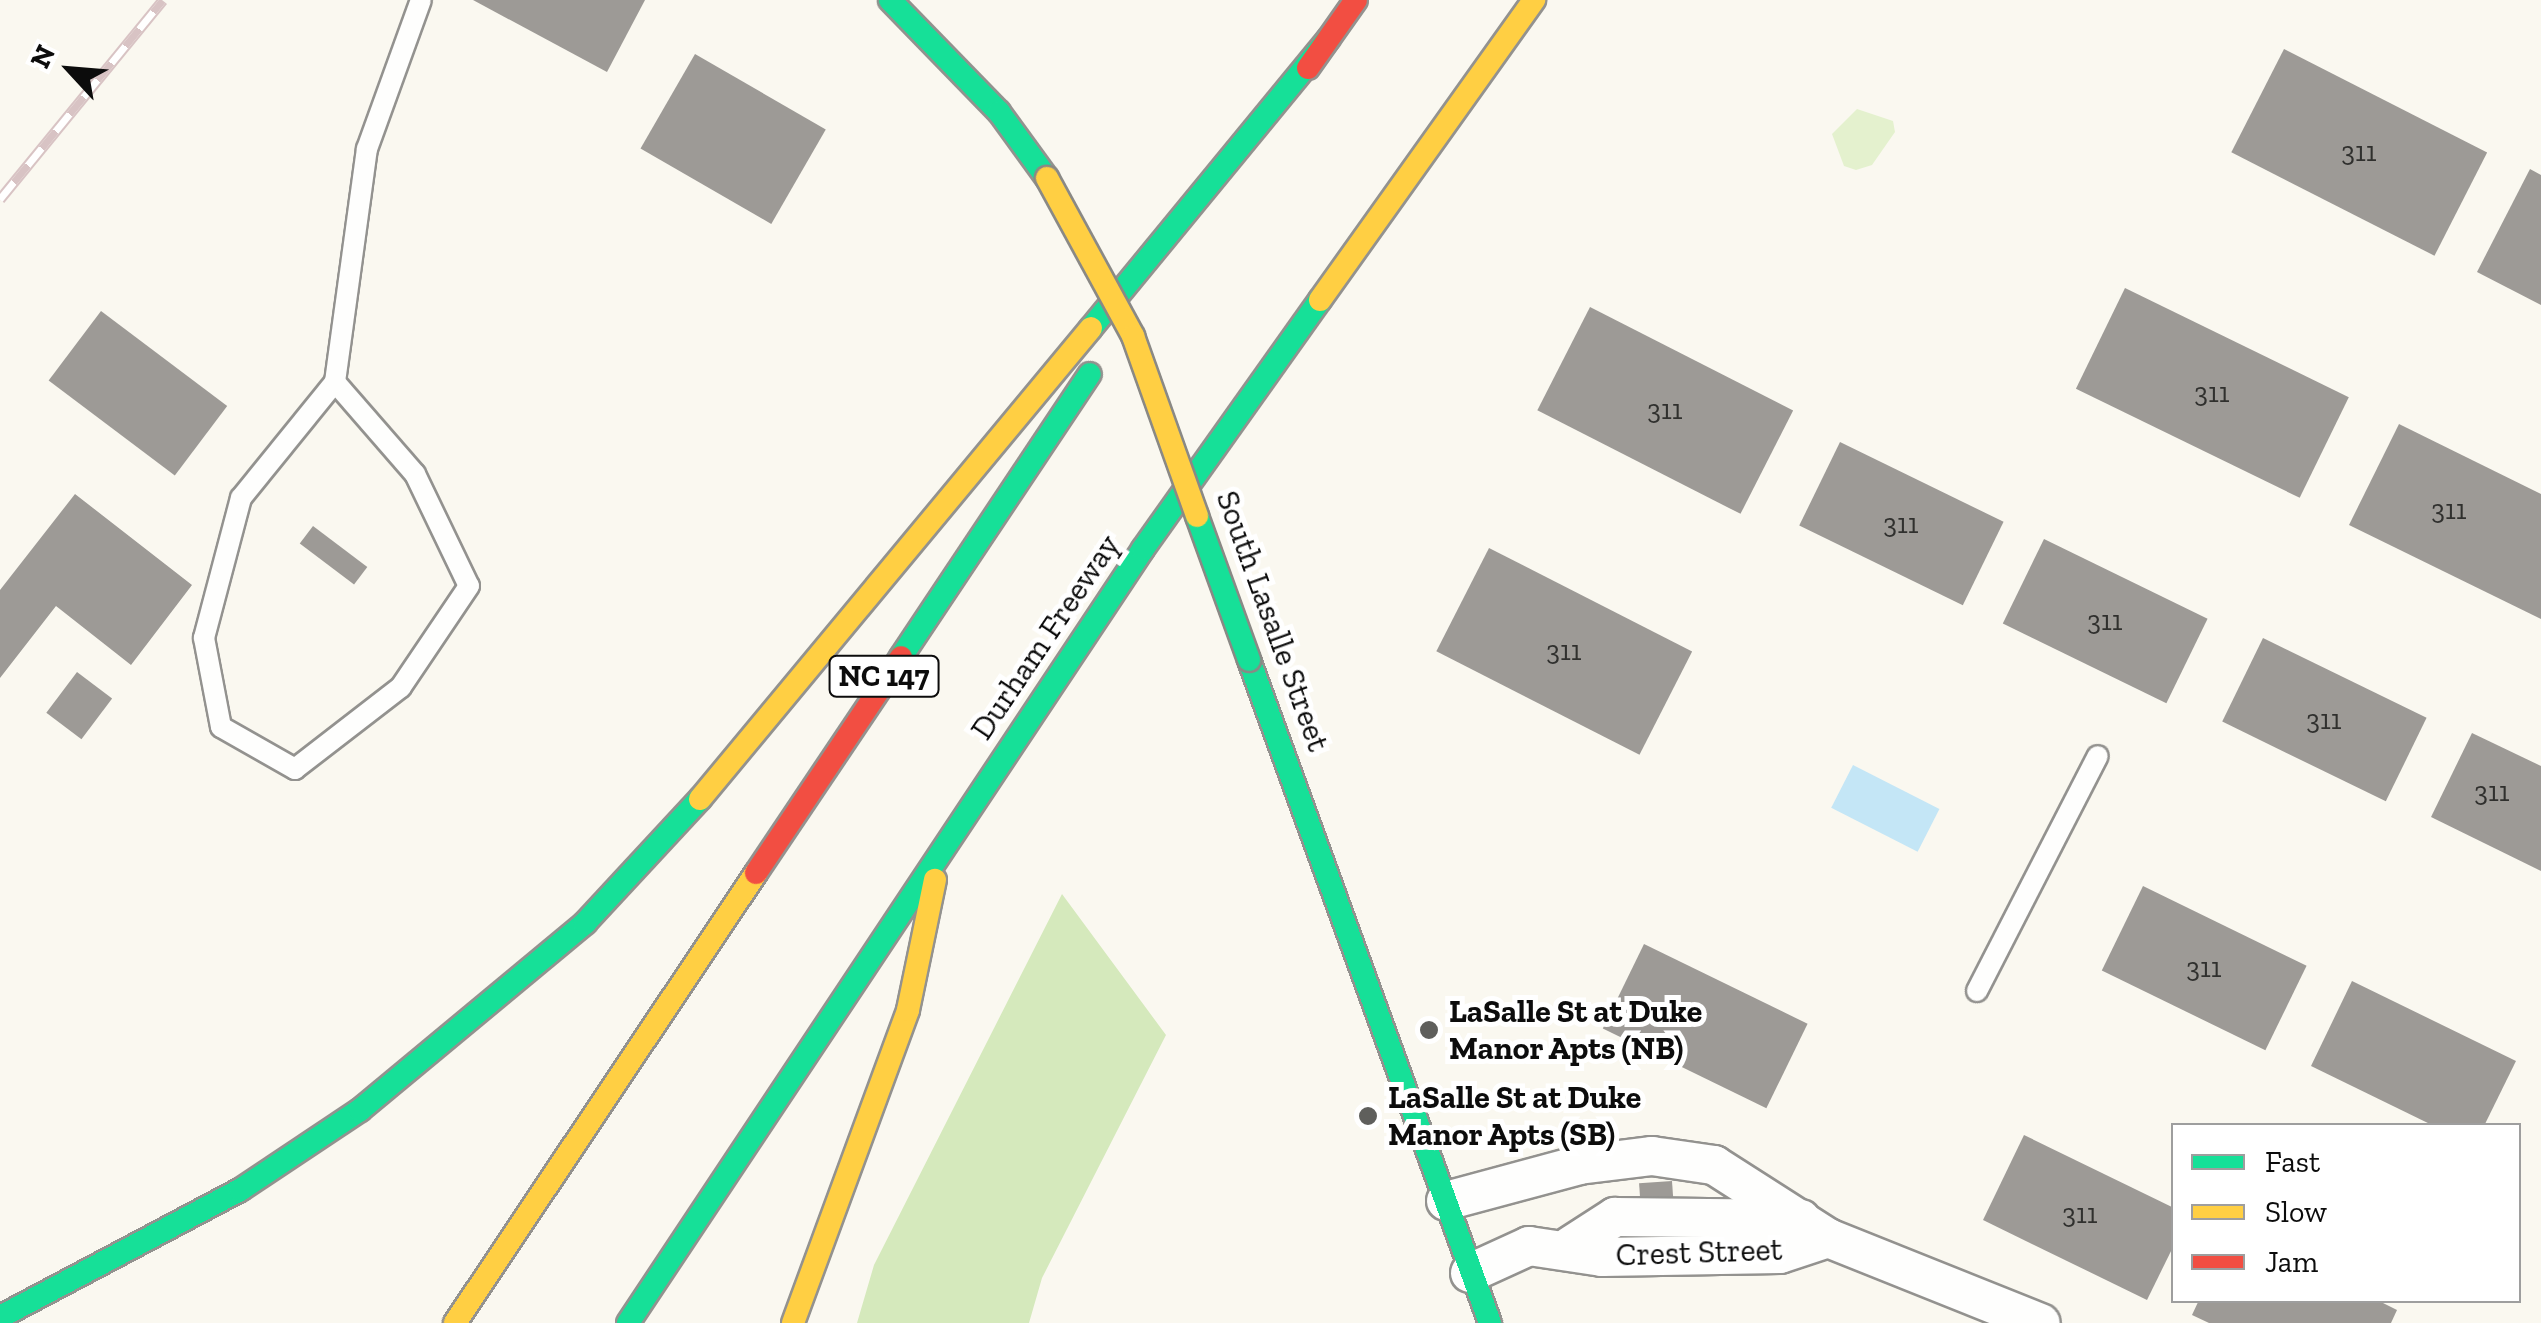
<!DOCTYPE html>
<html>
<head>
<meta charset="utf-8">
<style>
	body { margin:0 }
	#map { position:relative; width:2541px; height:1323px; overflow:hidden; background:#faf8f0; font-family:"Zilla Slab",serif }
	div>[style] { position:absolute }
	.green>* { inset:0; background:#e4f1ce }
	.forest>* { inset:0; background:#d5e9bc }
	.water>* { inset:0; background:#c4e6f6; transform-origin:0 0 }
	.building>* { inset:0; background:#9d9a96; transform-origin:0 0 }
	.roads { filter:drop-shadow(2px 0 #93928f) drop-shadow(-2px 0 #93928f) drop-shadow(0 2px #93928f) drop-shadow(0 -2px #93928f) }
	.lane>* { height:20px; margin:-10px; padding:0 10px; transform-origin:10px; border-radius:10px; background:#fefefd }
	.street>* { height:38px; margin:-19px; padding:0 19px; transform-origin:19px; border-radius:19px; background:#fefefd }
	.fast>* { height:22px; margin:-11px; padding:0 11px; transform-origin:11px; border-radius:11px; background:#16e098 }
	.slow>* { height:22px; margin:-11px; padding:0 11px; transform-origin:11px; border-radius:11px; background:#ffcf43 }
	.jam>* { height:22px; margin:-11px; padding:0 11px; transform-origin:11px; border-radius:11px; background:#f24e42 }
	.rail>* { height:11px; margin-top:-5.5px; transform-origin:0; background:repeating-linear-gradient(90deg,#fff 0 22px,#d8c3c4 0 44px); box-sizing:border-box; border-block:2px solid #d8c3c4 }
	.bridges { filter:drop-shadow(2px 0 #8a8985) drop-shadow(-2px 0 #8a8985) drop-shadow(0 2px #8a8985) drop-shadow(0 -2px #8a8985) }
	.fast-bridge>* { height:22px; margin:-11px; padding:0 11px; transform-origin:11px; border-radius:11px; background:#16e098 }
	.slow-bridge>* { height:22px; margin:-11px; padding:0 11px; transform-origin:11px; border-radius:11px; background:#ffcf43 }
	.dots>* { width:28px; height:28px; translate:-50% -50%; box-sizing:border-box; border:5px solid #fff; border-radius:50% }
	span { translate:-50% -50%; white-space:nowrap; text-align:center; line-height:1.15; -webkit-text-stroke:10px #fff; paint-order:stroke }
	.number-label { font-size:28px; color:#30302e }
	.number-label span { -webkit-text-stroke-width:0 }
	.shield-label span { padding:2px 8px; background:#fff; border:2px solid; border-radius:8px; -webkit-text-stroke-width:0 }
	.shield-label { font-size:30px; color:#0c0c0c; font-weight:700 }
	.street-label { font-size:32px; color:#0c0c0c }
	.poi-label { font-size:32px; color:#0c0c0c; font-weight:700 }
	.left { translate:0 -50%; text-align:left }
	.legend { position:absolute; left:2171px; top:1123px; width:350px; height:180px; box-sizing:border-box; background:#fff; border:2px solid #9e9e9e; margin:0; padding:12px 18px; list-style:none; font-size:30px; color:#0c0c0c }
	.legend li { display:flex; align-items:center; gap:20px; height:50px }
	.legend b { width:50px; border:2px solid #9e9e9e }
	.north { position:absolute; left:20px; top:20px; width:100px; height:100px; -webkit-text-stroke:8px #fff; paint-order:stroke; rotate:296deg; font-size:28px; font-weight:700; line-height:40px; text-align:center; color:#0c0c0c }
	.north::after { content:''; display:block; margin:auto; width:35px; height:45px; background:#0c0c0c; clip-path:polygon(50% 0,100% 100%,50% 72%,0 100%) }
</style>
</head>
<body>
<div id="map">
	<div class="green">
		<i style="clip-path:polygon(1857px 109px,1893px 121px,1895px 132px,1872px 165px,1856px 170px,1844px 166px,1832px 134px)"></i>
	</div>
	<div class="forest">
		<i style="clip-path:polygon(1062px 894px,1166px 1035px,1042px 1278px,1029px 1323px,857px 1323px,874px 1265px)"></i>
	</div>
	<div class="water">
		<i style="left:1853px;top:765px;width:97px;height:48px;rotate:27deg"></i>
	</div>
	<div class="building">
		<i style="clip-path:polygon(473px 0,645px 0,607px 72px)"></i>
		<i style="left:2284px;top:49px;width:228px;height:116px;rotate:27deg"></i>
		<i style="left:695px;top:54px;width:151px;height:109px;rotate:30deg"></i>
		<i style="clip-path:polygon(2530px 169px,2541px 175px,2541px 305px,2477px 272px)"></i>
		<i style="left:2125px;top:288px;width:249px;height:112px;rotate:26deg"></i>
		<i style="left:1590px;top:307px;width:228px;height:116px;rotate:27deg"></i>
		<i style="left:101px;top:311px;width:158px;height:87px;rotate:37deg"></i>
		<i style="clip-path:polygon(2399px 424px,2541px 494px,2541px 619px,2349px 525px)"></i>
		<i style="left:1840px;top:442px;width:182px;height:93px;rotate:26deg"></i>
		<i style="clip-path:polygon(75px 494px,192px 585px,131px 665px,56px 606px,0 678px,0 590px)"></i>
		<i style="left:313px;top:526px;width:68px;height:22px;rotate:37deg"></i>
		<i style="left:2044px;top:539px;width:182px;height:94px;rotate:26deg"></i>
		<i style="left:1489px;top:548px;width:228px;height:116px;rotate:27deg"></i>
		<i style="left:2263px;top:638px;width:182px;height:93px;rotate:26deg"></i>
		<i style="left:77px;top:672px;width:44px;height:51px;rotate:37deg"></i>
		<i style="clip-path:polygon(2472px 733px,2541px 766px,2541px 871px,2431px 817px)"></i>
		<i style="left:2143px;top:886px;width:182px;height:94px;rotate:26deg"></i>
		<i style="left:1644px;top:944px;width:182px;height:94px;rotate:26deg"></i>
		<i style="clip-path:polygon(2352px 981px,2516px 1061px,2484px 1126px,2434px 1126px,2311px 1066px)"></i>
		<i style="clip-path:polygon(2024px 1135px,2174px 1208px,2174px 1245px,2147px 1300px,1983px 1220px)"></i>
		<i style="left:1672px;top:1181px;width:16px;height:33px;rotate:86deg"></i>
		<i style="clip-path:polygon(2199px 1300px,2377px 1300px,2397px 1310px,2391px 1323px,2209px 1323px,2192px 1315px)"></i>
	</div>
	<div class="roads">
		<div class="lane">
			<i style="left:335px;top:382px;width:122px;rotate:49deg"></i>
			<i style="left:415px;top:474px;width:124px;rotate:64.3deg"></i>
			<i style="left:469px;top:586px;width:122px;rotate:124deg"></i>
			<i style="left:401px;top:687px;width:134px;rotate:142.3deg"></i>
			<i style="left:295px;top:769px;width:85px;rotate:-150.4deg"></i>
			<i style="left:221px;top:727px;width:91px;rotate:-100.8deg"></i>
			<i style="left:204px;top:638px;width:145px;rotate:-75.2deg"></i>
			<i style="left:241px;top:498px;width:149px;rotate:-51deg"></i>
			<i style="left:335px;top:382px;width:235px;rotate:-82.2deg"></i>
			<i style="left:367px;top:149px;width:158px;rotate:-70.1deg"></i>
			<i style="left:1977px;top:991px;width:264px;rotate:-62.8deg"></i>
		</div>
		<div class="street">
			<i style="left:1446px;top:1201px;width:138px;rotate:-15.1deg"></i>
			<i style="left:1579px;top:1165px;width:74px;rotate:-7deg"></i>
			<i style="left:1652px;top:1156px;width:63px;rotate:8.3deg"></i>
			<i style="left:1714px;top:1165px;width:135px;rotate:32.6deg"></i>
			<i style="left:1828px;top:1238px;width:229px;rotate:21.8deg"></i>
			<i style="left:1570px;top:1246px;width:54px;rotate:-32.8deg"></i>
			<i style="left:1615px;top:1217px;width:186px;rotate:0.6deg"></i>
			<i style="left:1470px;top:1273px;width:65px;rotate:-24.6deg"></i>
			<i style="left:1529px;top:1246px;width:74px;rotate:8.6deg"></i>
			<i style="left:1602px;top:1257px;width:178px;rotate:-1deg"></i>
			<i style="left:1780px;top:1254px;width:51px;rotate:-18.4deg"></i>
		</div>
		<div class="fast">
			<i style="left:890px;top:0;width:156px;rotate:45.8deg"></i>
			<i style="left:999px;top:112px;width:82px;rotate:54deg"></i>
			<i style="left:1091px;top:328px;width:374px;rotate:-50.6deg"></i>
			<i style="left:901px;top:657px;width:340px;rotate:-56.3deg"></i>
			<i style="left:1249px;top:660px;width:705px;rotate:70.02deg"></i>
			<i style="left:0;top:1317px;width:272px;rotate:-27.9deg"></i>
			<i style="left:240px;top:1190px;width:144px;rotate:-33.7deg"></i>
			<i style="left:360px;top:1110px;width:293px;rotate:-39.7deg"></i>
			<i style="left:585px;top:923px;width:169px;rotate:-47.2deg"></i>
			<i style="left:628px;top:1323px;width:930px;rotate:-56.36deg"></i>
			<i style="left:1143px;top:549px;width:305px;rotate:-54.6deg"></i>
		</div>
		<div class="slow">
			<i style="left:1320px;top:300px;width:369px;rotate:-54.5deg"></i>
			<i style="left:700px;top:799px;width:612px;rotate:-50.3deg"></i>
			<i style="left:455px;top:1323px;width:541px;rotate:-56.22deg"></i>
			<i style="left:793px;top:1323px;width:333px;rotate:-69.8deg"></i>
			<i style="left:908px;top:1010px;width:133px;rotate:-78.3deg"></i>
		</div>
		<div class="jam">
			<i style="left:1308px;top:68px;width:83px;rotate:-54.8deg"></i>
			<i style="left:756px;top:873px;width:260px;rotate:-56.1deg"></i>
		</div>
	</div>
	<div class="rail">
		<i style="left:0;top:199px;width:257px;rotate:-50.7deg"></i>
	</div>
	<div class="bridges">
		<div class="fast-bridge">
			<i style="left:1197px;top:516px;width:153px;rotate:70.1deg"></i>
		</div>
		<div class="slow-bridge">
			<i style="left:1047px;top:178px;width:180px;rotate:61.4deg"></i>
			<i style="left:1133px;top:336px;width:191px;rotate:70.4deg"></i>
		</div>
	</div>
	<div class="dots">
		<i style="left:1429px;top:1030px;background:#5f5f5c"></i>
		<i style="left:1368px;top:1116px;background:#5f5f5c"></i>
	</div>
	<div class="number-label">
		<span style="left:2359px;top:152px">311</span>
		<span style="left:2212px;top:393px">311</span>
		<span style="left:1665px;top:410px">311</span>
		<span style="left:2449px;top:510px">311</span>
		<span style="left:1901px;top:524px">311</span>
		<span style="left:2105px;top:621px">311</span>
		<span style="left:1564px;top:651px">311</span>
		<span style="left:2324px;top:720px">311</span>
		<span style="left:2492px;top:792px">311</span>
		<span style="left:2204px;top:968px">311</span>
		<span style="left:2080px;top:1214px">311</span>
	</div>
	<div class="shield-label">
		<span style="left:884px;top:676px">NC 147</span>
	</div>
	<div class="street-label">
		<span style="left:1273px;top:621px;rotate:70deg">South Lasalle Street</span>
		<span style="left:1045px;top:637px;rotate:-56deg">Durham Freeway</span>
		<span style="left:1699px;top:1252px;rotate:-2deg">Crest Street</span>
	</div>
	<div class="poi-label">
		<span class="left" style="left:1449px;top:1030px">LaSalle St at Duke<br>Manor Apts (NB)</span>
		<span class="left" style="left:1388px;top:1116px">LaSalle St at Duke<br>Manor Apts (SB)</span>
	</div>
	<ul class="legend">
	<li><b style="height:12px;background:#16e098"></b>Fast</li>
	<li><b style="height:12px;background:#ffcf43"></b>Slow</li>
	<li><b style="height:12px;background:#f24e42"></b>Jam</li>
	</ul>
	<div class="north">N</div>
</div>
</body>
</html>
